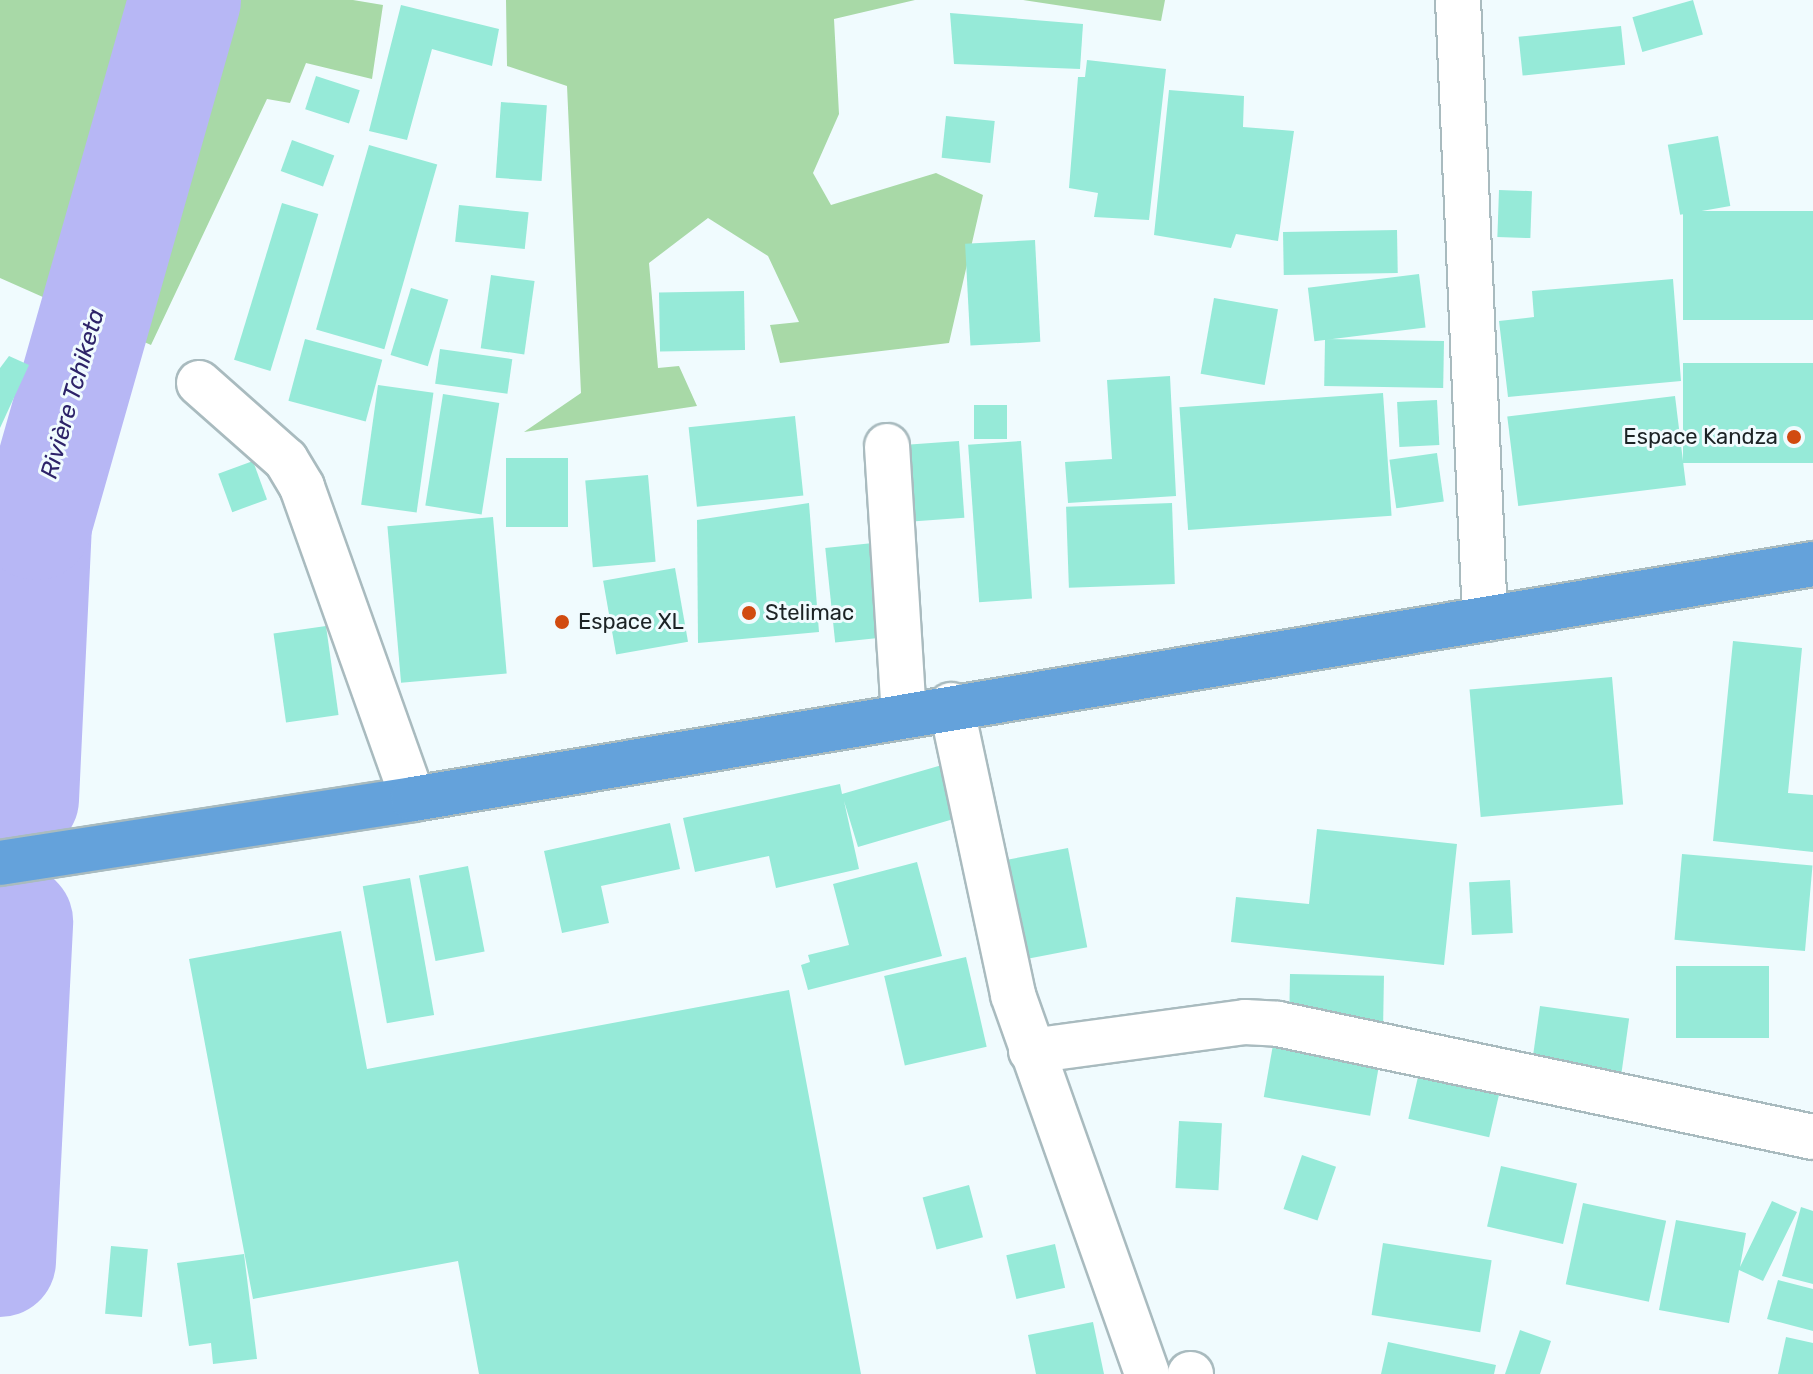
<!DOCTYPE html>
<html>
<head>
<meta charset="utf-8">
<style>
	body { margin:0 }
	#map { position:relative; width:1813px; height:1374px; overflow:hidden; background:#f0fbfe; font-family:Rubik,sans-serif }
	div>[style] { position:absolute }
	.forest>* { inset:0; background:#a8d9a7 }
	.river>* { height:112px; margin:-56px; padding:0 56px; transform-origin:56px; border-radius:56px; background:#b7b7f5 }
	.building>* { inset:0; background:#96ead8; transform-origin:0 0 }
	.roads { filter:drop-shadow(2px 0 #a9bbbf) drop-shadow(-2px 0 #a9bbbf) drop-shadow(0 2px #a9bbbf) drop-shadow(0 -2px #a9bbbf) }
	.minor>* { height:44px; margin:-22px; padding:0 22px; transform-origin:22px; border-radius:22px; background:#fff }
	.trunk>* { height:44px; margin:-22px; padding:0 22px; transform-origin:22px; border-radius:22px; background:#64a2db }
	.dots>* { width:22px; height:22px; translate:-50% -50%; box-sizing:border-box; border:4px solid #f0fbfe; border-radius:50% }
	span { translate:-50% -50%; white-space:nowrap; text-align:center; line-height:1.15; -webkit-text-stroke:6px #f0fbfe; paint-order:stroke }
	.poi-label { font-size:22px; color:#1c2325 }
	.right { translate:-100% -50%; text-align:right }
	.left { translate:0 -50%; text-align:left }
	.water-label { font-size:24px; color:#2d2369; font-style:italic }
</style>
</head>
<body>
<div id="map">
	<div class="forest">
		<i style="clip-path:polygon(0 0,353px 0,383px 5px,372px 79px,306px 63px,290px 103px,267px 99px,151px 345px,0 278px)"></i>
		<i style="clip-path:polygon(506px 0,915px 0,834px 19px,839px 114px,813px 173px,831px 205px,936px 173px,983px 195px,949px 343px,780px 363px,770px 325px,799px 322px,768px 256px,708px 218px,649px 263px,658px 368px,679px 366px,697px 406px,524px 432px,581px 393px,567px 86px,507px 66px)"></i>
		<i style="clip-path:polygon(1023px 0,1165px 0,1161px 21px)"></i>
	</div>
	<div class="river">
		<i style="left:23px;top:799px;width:275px;rotate:-87.3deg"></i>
		<i style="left:36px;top:524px;width:545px;rotate:-74.13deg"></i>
		<i style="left:0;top:1261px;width:340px;rotate:-87.1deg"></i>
	</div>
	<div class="building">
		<i style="left:1693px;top:0;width:36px;height:63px;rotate:74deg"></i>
		<i style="clip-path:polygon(401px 5px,499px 29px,492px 66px,432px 49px,407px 140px,369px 131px)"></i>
		<i style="clip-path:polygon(950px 13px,1083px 24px,1080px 69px,954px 64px)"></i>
		<i style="left:1621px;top:26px;width:39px;height:103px;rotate:84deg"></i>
		<i style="clip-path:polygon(1087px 60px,1166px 69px,1149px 220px,1094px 217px,1098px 193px,1069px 188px,1078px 77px,1085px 77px)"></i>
		<i style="left:316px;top:76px;width:46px;height:35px;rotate:18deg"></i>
		<i style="clip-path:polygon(1169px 90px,1244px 96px,1243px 127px,1294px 131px,1278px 241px,1236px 234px,1231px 248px,1154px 235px)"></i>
		<i style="left:501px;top:102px;width:46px;height:76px;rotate:4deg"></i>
		<i style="left:946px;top:116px;width:49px;height:42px;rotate:6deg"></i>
		<i style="left:1718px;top:136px;width:71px;height:51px;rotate:80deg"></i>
		<i style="left:292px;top:140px;width:45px;height:33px;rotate:20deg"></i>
		<i style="left:369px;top:145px;width:71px;height:192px;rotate:16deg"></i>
		<i style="left:1499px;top:190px;width:33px;height:47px;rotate:2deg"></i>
		<i style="left:282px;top:203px;width:38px;height:164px;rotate:17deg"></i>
		<i style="left:459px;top:205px;width:70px;height:37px;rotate:6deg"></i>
		<i style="left:1813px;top:211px;width:109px;height:130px;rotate:90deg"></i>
		<i style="left:1397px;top:230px;width:43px;height:114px;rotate:89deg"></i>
		<i style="left:1035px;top:240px;width:102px;height:70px;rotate:87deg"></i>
		<i style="left:1419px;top:274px;width:54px;height:112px;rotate:83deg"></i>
		<i style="left:491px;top:275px;width:44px;height:74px;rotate:8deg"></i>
		<i style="clip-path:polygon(1673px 279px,1681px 381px,1508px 397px,1499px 321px,1534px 317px,1532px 291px)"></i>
		<i style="left:411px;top:288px;width:39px;height:70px;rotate:17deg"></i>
		<i style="left:744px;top:291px;width:59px;height:85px;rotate:89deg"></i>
		<i style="left:1214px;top:298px;width:65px;height:77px;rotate:10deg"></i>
		<i style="left:305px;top:339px;width:80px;height:64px;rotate:15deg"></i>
		<i style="left:1444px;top:341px;width:47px;height:119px;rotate:91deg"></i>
		<i style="left:440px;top:349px;width:73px;height:35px;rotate:8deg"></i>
		<i style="clip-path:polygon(9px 356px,29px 365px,0 428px,0 368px)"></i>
		<i style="left:1813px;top:363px;width:100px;height:130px;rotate:90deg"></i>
		<i style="clip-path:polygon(1170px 376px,1176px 496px,1068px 503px,1065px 462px,1112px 459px,1107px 380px)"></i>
		<i style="left:378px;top:385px;width:56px;height:121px;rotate:8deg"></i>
		<i style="left:1383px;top:393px;width:123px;height:204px;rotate:86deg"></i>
		<i style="left:443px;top:394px;width:57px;height:113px;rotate:9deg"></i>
		<i style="left:1675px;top:396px;width:90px;height:169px;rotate:83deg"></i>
		<i style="left:1437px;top:400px;width:45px;height:40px;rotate:87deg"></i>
		<i style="left:974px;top:405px;width:33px;height:34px"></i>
		<i style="left:795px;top:416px;width:80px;height:107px;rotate:84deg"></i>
		<i style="left:959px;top:441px;width:77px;height:49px;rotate:86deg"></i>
		<i style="left:1021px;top:441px;width:158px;height:53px;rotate:86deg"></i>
		<i style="left:1437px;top:453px;width:49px;height:48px;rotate:82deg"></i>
		<i style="left:568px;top:458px;width:69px;height:62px;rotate:90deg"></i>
		<i style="left:253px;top:461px;width:41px;height:37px;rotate:70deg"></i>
		<i style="left:648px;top:475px;width:87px;height:63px;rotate:85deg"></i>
		<i style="clip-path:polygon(809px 503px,819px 632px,698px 643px,697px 520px)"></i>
		<i style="left:1172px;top:503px;width:81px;height:106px;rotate:88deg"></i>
		<i style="left:493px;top:517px;width:157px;height:106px;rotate:85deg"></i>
		<i style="left:873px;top:543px;width:95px;height:48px;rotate:84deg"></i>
		<i style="left:675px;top:568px;width:75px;height:73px;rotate:80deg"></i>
		<i style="left:326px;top:626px;width:90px;height:53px;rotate:82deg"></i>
		<i style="clip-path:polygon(1733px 641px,1802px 648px,1788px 793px,1813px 795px,1813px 852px,1713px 841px)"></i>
		<i style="left:1612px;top:677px;width:128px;height:143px;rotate:85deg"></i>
		<i style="clip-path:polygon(942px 765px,957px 818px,858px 847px,844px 801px,859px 869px,776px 888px,769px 856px,695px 872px,683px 818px,840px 784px,842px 794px)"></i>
		<i style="clip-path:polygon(670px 823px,680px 869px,601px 886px,609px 923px,562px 933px,544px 851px)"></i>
		<i style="clip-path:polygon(1317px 829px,1457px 844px,1444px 965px,1231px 942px,1236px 897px,1309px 904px)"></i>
		<i style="left:1068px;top:848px;width:101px;height:66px;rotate:79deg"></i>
		<i style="left:1682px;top:854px;width:131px;height:86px;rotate:5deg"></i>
		<i style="clip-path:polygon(917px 862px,942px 956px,808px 990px,801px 965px,810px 962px,808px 955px,849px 945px,833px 884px)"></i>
		<i style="left:468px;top:866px;width:87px;height:50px;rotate:79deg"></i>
		<i style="left:410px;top:878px;width:139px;height:48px;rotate:80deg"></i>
		<i style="left:1510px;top:880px;width:53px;height:41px;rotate:87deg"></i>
		<i style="clip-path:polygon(341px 931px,367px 1069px,789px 990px,861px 1374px,479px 1374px,458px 1261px,253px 1299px,189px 959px)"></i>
		<i style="left:966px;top:957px;width:92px;height:84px;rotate:77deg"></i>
		<i style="left:1676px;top:966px;width:93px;height:72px"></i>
		<i style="left:1290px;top:974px;width:94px;height:52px;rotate:1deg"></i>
		<i style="left:1540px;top:1006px;width:90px;height:58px;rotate:8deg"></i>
		<i style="left:1274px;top:1039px;width:108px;height:59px;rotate:10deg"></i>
		<i style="left:1420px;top:1068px;width:83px;height:52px;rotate:13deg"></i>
		<i style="left:1179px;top:1121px;width:43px;height:67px;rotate:3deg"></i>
		<i style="left:1302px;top:1155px;width:36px;height:57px;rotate:19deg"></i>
		<i style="left:1501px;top:1166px;width:78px;height:62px;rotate:13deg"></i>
		<i style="left:969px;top:1185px;width:54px;height:48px;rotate:75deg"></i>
		<i style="clip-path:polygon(1772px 1201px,1797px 1212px,1763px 1281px,1739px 1270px,1729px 1323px,1659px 1310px,1676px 1220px,1746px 1233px,1740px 1267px)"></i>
		<i style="left:1583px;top:1203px;width:85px;height:83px;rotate:12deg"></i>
		<i style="clip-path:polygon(1801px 1207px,1813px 1211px,1813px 1284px,1782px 1276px)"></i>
		<i style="left:1383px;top:1243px;width:110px;height:73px;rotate:9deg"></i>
		<i style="left:1055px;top:1244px;width:45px;height:50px;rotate:77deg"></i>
		<i style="left:111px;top:1246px;width:37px;height:68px;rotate:5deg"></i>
		<i style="clip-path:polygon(244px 1254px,257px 1359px,213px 1364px,211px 1343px,189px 1346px,177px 1263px)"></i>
		<i style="clip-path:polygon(1778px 1280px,1813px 1289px,1813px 1331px,1767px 1319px)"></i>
		<i style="clip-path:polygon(1093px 1322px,1104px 1374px,1036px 1374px,1028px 1335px)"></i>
		<i style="clip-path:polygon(1520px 1330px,1551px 1341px,1540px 1374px,1505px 1374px)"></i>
		<i style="clip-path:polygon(1786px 1337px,1813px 1343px,1813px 1374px,1778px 1374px)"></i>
		<i style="clip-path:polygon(1388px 1342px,1496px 1365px,1494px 1374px,1381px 1374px)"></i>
	</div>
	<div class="roads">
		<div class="minor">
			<i style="left:1458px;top:0;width:620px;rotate:87.5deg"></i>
			<i style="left:199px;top:383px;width:116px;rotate:41.5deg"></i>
			<i style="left:286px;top:460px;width:31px;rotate:59deg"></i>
			<i style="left:302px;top:487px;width:331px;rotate:70.4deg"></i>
			<i style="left:887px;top:446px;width:271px;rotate:86.4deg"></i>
			<i style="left:951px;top:705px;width:297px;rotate:77.9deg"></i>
			<i style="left:1013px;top:995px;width:402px;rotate:70.5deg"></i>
			<i style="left:1031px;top:1051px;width:216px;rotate:-7.7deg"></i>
			<i style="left:1245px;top:1022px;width:33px;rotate:3deg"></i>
			<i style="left:1278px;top:1024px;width:547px;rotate:11.93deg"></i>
			<i style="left:1190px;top:1374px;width:1px"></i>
		</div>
		<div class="trunk">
			<i style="left:0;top:863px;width:418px;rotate:-8.8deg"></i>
			<i style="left:413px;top:799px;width:1420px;rotate:-9.53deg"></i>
		</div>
	</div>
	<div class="dots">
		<i style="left:1794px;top:437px;background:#d14b10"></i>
		<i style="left:749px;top:613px;background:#d14b10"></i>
		<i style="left:562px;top:622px;background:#d14b10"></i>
	</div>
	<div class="poi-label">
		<span class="right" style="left:1778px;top:437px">Espace Kandza</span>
		<span class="left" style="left:765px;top:613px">Stelimac</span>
		<span class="left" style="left:578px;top:622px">Espace XL</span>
	</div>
	<div class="water-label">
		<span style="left:73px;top:394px;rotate:-74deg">Rivière Tchiketa</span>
	</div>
</div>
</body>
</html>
